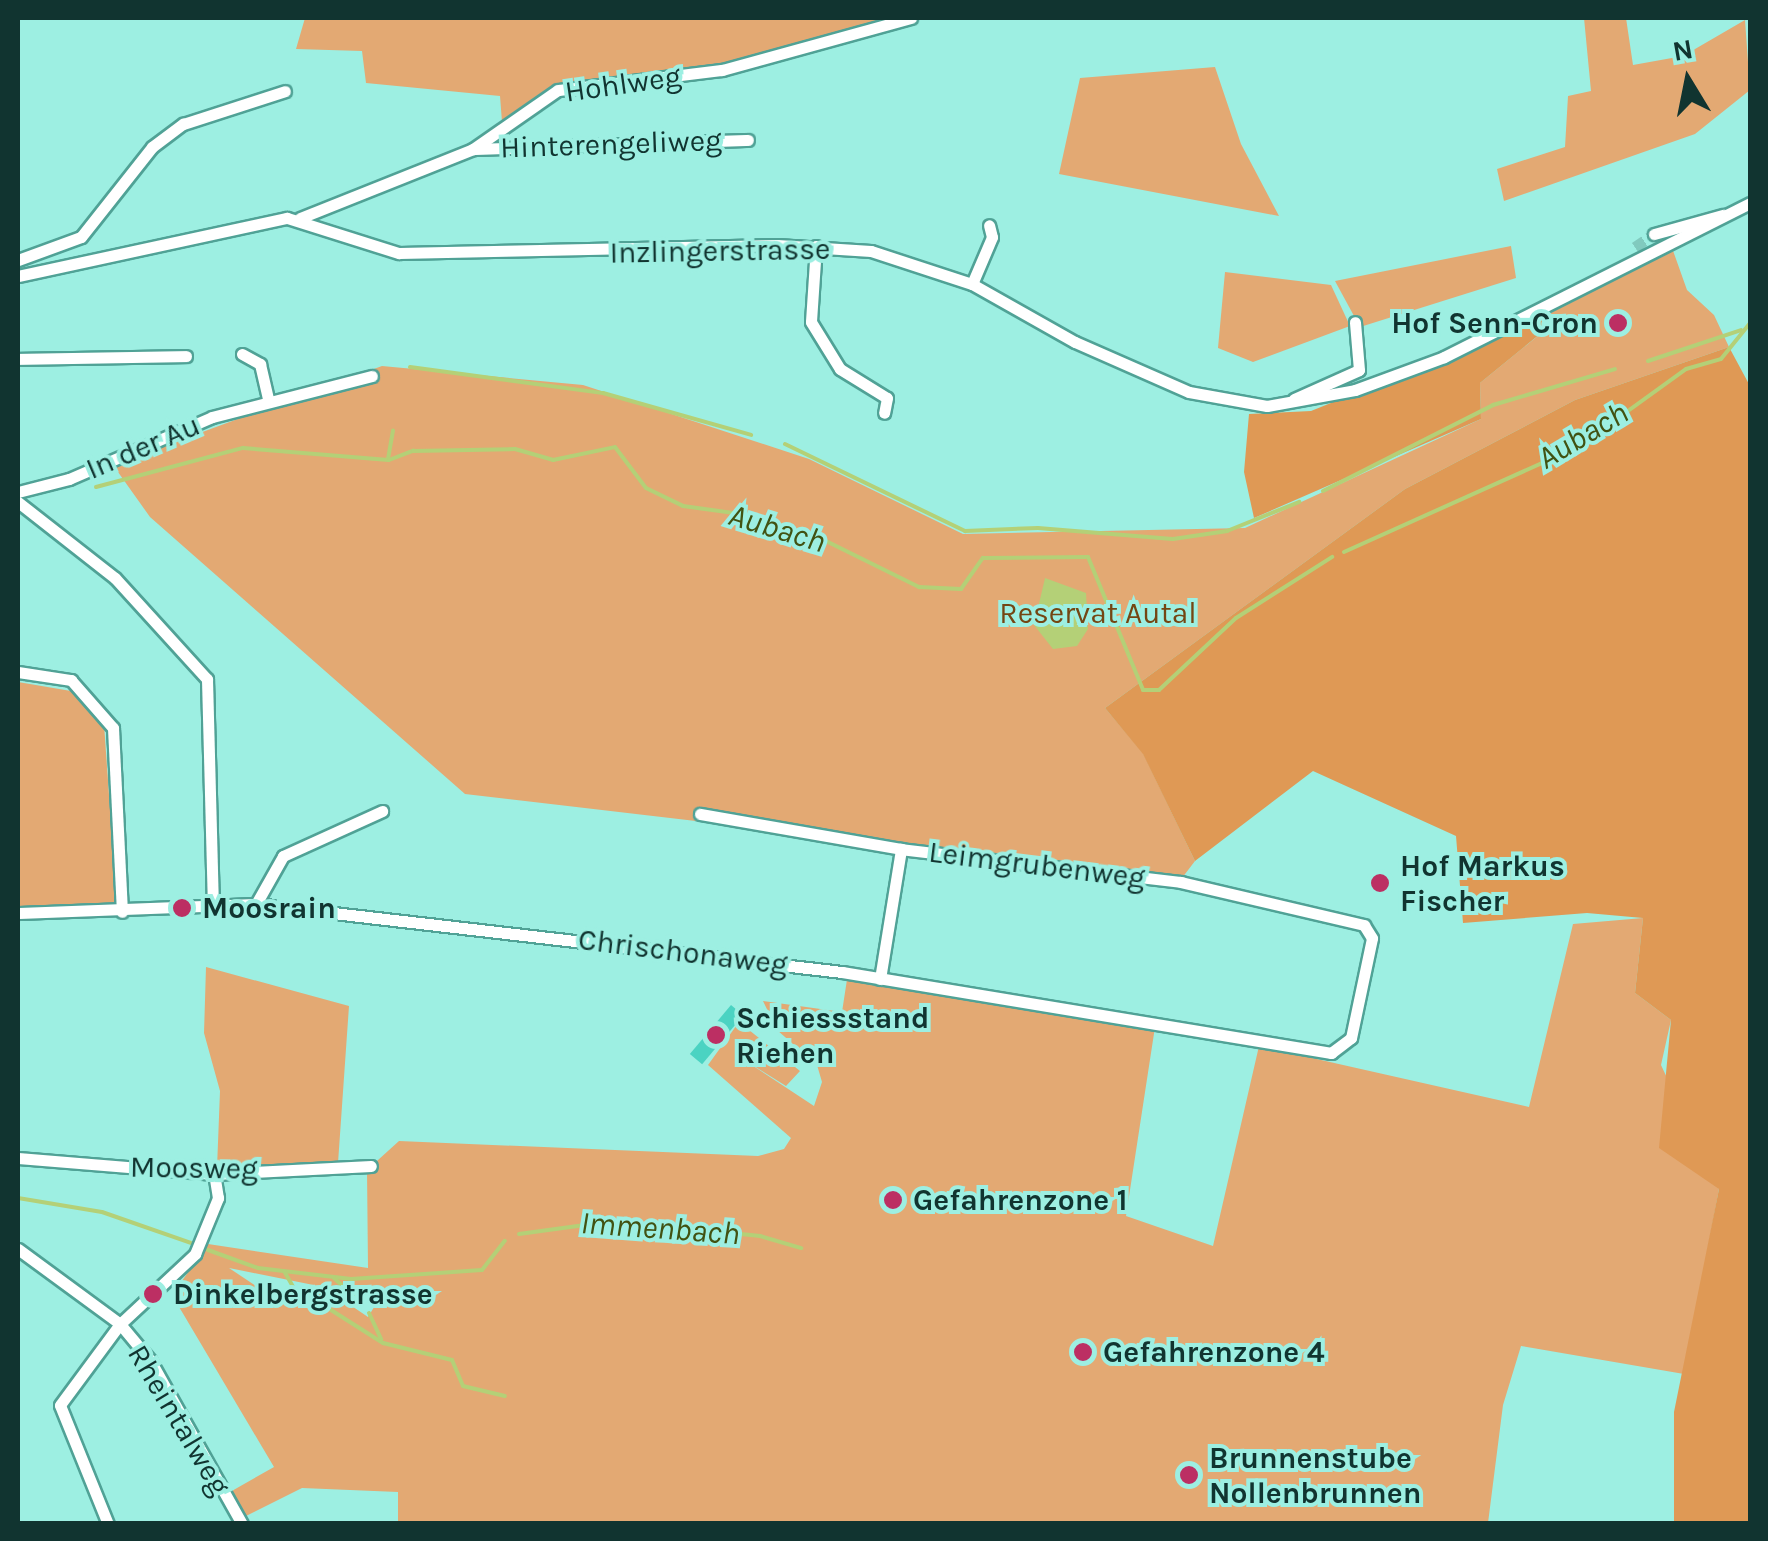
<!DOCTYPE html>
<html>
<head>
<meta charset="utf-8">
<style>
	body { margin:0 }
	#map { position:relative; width:1768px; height:1541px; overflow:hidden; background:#9defe2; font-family:Karla,sans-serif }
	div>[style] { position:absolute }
	.green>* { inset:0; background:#e3a973 }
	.forest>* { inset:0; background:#df9955 }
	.water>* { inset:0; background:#b4d077 }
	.stream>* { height:4px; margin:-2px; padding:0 2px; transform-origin:2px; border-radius:2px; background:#b4d077 }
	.building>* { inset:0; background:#4bd3c2; transform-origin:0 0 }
	.minor-tunnel>* { height:11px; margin-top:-5.5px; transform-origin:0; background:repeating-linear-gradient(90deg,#81cabe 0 11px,transparent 0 16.5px) }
	.roads { filter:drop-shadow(2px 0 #50a296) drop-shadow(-2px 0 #50a296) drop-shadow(0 2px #50a296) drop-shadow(0 -2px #50a296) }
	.minor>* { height:11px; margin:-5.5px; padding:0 5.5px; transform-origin:5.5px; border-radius:5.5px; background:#fff }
	.dots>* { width:28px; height:28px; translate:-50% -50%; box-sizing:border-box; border:5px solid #9defe2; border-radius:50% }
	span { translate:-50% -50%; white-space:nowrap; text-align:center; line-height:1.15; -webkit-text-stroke:8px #9defe2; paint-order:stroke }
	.street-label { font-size:30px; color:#113430 }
	.poi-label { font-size:30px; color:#113430; font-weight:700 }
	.right { translate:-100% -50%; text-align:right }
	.left { translate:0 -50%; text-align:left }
	.park-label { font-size:30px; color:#744613 }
	.water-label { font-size:32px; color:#415212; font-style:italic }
	.frame { position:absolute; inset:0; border:20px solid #113430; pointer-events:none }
	.north { position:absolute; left:1638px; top:30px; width:100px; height:100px; -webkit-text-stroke:8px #9defe2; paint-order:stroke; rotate:350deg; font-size:28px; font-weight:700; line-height:40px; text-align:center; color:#113430 }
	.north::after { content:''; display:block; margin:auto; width:35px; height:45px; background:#113430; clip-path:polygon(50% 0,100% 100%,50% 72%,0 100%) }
</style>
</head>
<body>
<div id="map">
	<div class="green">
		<i style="clip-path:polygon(305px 18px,903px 18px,778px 55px,545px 93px,502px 122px,500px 96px,366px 83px,362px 51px,296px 49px)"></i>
		<i style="clip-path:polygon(1584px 18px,1626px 18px,1633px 65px,1683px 56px,1745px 20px,1750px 90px,1695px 134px,1504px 201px,1497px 169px,1565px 147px,1568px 96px,1591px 91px)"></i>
		<i style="clip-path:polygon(1215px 67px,1241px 144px,1279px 216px,1059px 174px,1080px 78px)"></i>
		<i style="clip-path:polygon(1671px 245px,1687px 290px,1714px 315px,1729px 347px,1575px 400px,1405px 489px,1105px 708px,1143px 753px,1195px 861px,1182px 878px,465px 794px,150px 517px,113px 465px,382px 366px,583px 385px,809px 459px,963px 534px,1245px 528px,1481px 419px,1480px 383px,1550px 326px,1542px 318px)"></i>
		<i style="clip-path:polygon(1511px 246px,1516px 278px,1360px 327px,1335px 281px)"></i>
		<i style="clip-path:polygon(1225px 272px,1331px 285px,1350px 326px,1253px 362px,1218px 348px)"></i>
		<i style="clip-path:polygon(18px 682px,71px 691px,104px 724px,117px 908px,18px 907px)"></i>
		<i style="clip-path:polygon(evenodd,1643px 918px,1635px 993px,1671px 1020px,1661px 1065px,1719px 1189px,1684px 1374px,1521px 1346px,1503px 1405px,1488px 1523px,398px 1524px,398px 1492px,302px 1488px,246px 1516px,230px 1492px,274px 1467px,172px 1295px,208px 1244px,368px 1268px,367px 1170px,399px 1141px,758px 1156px,784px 1149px,791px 1138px,708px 1065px,739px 1022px,800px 1071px,786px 1086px,735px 1054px,814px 1106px,822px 1082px,817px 1065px,777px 1030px,763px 1001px,842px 1012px,848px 973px,1155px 1027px,1126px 1216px,1213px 1246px,1259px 1046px,1529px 1107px,1573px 924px,1643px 918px,229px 1268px,378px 1298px,379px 1299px,368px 1317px,337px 1296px,259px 1288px,229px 1268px)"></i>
		<i style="clip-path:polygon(206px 967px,349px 1006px,338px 1163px,217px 1168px,220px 1091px,204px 1033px)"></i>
	</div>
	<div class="forest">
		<i style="clip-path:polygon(1542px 318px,1551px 325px,1480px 383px,1481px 419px,1254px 518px,1244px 472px,1249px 414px,1311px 411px)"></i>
		<i style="clip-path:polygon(1729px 347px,1750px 386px,1750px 1523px,1674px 1524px,1674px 1412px,1719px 1189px,1659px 1148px,1671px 1020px,1635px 993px,1643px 918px,1587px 913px,1463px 923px,1456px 836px,1313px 771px,1195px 861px,1143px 754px,1105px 708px,1405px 489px,1575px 400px)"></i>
	</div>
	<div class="water">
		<i style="clip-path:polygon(1045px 578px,1086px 593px,1088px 629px,1077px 646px,1053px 649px,1034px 625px)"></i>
	</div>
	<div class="stream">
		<i style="left:1648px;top:361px;width:98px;rotate:-18.4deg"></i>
		<i style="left:410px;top:367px;width:195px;rotate:7.7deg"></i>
		<i style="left:603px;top:393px;width:154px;rotate:15.8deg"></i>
		<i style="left:785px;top:444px;width:200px;rotate:25.8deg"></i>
		<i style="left:965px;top:531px;width:73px;rotate:-2.4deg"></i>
		<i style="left:1038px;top:528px;width:135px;rotate:4.7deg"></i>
		<i style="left:1173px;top:539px;width:55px;rotate:-8.4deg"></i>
		<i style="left:1227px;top:531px;width:78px;rotate:-21.9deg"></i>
		<i style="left:388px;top:459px;width:29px;rotate:-80deg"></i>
		<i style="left:96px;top:487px;width:152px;rotate:-14.9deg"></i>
		<i style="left:243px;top:448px;width:146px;rotate:4.7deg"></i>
		<i style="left:389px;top:460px;width:26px;rotate:-21deg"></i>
		<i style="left:413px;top:451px;width:102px;rotate:-1.1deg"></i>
		<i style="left:515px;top:449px;width:40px;rotate:16deg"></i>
		<i style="left:553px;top:460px;width:63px;rotate:-11.8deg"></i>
		<i style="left:615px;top:447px;width:51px;rotate:52.9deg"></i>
		<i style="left:646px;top:488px;width:41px;rotate:25.9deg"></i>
		<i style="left:683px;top:506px;width:59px;rotate:7.9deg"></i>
		<i style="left:741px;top:514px;width:50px;rotate:27.6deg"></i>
		<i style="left:785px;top:537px;width:43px;rotate:6.6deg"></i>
		<i style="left:828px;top:542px;width:102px;rotate:26.3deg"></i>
		<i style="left:919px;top:587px;width:42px;rotate:2.7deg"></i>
		<i style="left:961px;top:589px;width:38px;rotate:-55deg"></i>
		<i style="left:983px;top:558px;width:105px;rotate:-0.5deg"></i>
		<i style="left:1088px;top:557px;width:144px;rotate:67.5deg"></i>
		<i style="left:1143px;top:690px;width:16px"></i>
		<i style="left:1159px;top:690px;width:105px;rotate:-43.1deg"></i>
		<i style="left:1236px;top:618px;width:114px;rotate:-32.4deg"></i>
		<i style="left:1323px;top:491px;width:191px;rotate:-26.8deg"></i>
		<i style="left:1493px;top:405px;width:127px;rotate:-16.4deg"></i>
		<i style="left:1344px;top:552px;width:256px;rotate:-24.2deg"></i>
		<i style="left:1578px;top:447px;width:133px;rotate:-35.8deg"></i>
		<i style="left:1686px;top:369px;width:36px;rotate:-16deg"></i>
		<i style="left:1721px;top:359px;width:46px;rotate:-51.1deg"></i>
		<i style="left:18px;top:1198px;width:85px;rotate:9.5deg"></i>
		<i style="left:102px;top:1212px;width:94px;rotate:19.2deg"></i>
		<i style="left:519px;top:1234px;width:96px;rotate:-7.8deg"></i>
		<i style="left:614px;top:1221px;width:147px;rotate:5.9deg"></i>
		<i style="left:760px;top:1236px;width:43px;rotate:16.3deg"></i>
		<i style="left:208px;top:1250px;width:53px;rotate:19.8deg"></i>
		<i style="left:258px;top:1268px;width:94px;rotate:6.7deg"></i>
		<i style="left:351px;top:1279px;width:131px;rotate:-3.9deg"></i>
		<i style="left:482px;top:1270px;width:37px;rotate:-52deg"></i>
		<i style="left:284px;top:1271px;width:34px;rotate:60deg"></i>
		<i style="left:334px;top:1278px;width:40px;rotate:43deg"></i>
		<i style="left:331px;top:1310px;width:62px;rotate:32.4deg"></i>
		<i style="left:383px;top:1343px;width:71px;rotate:13.8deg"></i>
		<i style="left:452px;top:1360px;width:28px;rotate:67deg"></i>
		<i style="left:463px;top:1386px;width:43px;rotate:13.4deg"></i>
		<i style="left:369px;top:1313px;width:29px;rotate:65deg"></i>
	</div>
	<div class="building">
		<i style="left:731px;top:1005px;width:16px;height:64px;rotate:40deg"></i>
	</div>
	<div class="minor-tunnel">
		<i style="left:1635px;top:247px;width:23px;rotate:-34deg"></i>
	</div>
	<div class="roads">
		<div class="minor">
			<i style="left:473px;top:149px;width:275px;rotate:-1.9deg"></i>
			<i style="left:300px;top:218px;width:186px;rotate:-21.7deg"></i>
			<i style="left:473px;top:149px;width:103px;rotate:-34.8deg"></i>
			<i style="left:558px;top:90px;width:165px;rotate:-7deg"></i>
			<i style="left:722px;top:70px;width:196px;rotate:-15.4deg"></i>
			<i style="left:1654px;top:234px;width:72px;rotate:-15.4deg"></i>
			<i style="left:816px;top:246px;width:76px;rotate:93.8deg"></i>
			<i style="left:811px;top:322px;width:55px;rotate:58.3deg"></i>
			<i style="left:840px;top:369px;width:55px;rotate:31.7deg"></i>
			<i style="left:887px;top:398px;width:15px;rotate:101deg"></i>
			<i style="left:18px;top:260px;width:67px;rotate:-20.1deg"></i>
			<i style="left:81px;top:237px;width:115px;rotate:-51.7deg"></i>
			<i style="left:152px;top:147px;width:39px;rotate:-37deg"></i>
			<i style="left:183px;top:124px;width:107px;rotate:-17.9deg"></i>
			<i style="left:18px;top:276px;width:275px;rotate:-12.2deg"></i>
			<i style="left:287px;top:218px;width:117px;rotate:17.4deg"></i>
			<i style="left:399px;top:253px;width:378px;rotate:-1.2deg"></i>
			<i style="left:777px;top:245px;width:94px;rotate:3.7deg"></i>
			<i style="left:871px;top:251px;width:106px;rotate:18.1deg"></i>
			<i style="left:972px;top:284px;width:118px;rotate:29.4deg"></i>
			<i style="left:1075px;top:342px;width:124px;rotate:23.7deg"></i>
			<i style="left:1189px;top:392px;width:79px;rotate:10.2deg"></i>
			<i style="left:1267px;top:406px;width:89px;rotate:-10.3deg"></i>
			<i style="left:1355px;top:390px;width:95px;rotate:-20.3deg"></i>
			<i style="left:1444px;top:357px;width:343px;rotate:-26.7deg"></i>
			<i style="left:972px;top:284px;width:51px;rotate:-66.9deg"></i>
			<i style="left:992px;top:237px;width:12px;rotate:-104deg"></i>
			<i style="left:242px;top:354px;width:21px;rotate:29deg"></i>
			<i style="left:260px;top:364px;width:37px;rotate:77deg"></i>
			<i style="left:18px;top:359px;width:168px;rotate:-1deg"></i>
			<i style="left:1294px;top:399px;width:71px;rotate:-24deg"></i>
			<i style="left:1359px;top:370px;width:48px;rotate:-94.8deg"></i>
			<i style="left:18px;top:492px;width:53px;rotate:-14.3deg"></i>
			<i style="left:69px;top:479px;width:156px;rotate:-23.4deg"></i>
			<i style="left:212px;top:417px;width:165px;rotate:-14.4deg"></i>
			<i style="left:18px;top:502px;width:123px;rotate:38.1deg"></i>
			<i style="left:115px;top:578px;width:137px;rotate:47.7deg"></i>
			<i style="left:207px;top:679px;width:223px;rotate:88.5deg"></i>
			<i style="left:18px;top:672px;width:54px;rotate:8.6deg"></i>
			<i style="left:71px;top:680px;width:64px;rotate:48.8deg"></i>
			<i style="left:113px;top:728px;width:184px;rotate:87.2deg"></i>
			<i style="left:256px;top:904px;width:55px;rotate:-60.6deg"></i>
			<i style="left:283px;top:856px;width:109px;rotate:-24.4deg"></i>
			<i style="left:18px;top:913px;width:238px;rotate:-2.2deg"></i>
			<i style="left:256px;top:904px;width:590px;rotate:6.62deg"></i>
			<i style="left:842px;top:972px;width:496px;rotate:9.4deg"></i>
			<i style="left:1331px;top:1053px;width:25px;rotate:-37deg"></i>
			<i style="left:1351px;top:1038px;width:102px;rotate:-78.1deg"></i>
			<i style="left:1372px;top:938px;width:15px;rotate:-122deg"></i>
			<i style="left:1364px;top:925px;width:188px;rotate:-166.8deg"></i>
			<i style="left:1181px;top:882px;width:282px;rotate:-173.3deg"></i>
			<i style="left:901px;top:849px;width:204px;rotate:-170.1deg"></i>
			<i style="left:880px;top:979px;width:132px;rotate:-80.8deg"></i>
			<i style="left:18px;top:1158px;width:197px;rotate:4.7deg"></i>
			<i style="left:214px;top:1174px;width:157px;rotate:-2.9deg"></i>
			<i style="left:18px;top:1249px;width:127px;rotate:36.3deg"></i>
			<i style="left:120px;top:1324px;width:47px;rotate:50.2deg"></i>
			<i style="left:150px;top:1360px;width:188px;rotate:60.7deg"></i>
			<i style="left:108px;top:1524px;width:128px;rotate:-112deg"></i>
			<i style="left:60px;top:1405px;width:101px;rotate:-53.5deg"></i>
			<i style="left:120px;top:1324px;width:103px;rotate:-43deg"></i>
			<i style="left:195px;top:1254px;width:61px;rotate:-67.7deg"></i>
			<i style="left:218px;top:1198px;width:24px;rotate:-99deg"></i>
		</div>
	</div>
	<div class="dots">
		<i style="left:1618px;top:323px;background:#bc2f63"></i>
		<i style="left:1380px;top:883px;background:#bc2f63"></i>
		<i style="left:182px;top:908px;background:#bc2f63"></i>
		<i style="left:716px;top:1035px;background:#bc2f63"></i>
		<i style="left:893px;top:1200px;background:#bc2f63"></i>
		<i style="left:153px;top:1294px;background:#bc2f63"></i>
		<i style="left:1083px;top:1352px;background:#bc2f63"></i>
		<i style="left:1189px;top:1475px;background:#bc2f63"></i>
	</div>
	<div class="street-label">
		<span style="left:623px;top:84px;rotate:-8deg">Hohlweg</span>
		<span style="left:611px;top:144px;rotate:-2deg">Hinterengeliweg</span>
		<span style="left:720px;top:251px;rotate:-1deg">Inzlingerstrasse</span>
		<span style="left:143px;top:447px;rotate:-23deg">In der Au</span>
		<span style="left:1037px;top:865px;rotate:7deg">Leimgrubenweg</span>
		<span style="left:683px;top:952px;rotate:7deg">Chrischonaweg</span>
		<span style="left:194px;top:1168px;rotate:1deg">Moosweg</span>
		<span style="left:179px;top:1420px;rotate:59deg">Rheintalweg</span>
	</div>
	<div class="poi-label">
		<span class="right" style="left:1598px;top:323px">Hof Senn-Cron</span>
		<span class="left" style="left:1400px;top:883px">Hof Markus<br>Fischer</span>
		<span class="left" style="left:202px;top:908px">Moosrain</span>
		<span class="left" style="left:736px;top:1035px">Schiessstand<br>Riehen</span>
		<span class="left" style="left:913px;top:1200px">Gefahrenzone 1</span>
		<span class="left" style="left:173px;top:1294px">Dinkelbergstrasse</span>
		<span class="left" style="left:1103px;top:1352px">Gefahrenzone 4</span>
		<span class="left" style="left:1209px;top:1475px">Brunnenstube<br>Nollenbrunnen</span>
	</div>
	<div class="park-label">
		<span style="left:1098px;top:613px">Reservat Autal</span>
	</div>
	<div class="water-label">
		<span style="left:1583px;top:436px;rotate:-31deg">Aubach</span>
		<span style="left:777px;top:529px;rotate:17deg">Aubach</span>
		<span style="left:660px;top:1229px;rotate:4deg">Immenbach</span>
	</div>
	<div class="frame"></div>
	<div class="north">N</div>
</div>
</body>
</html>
